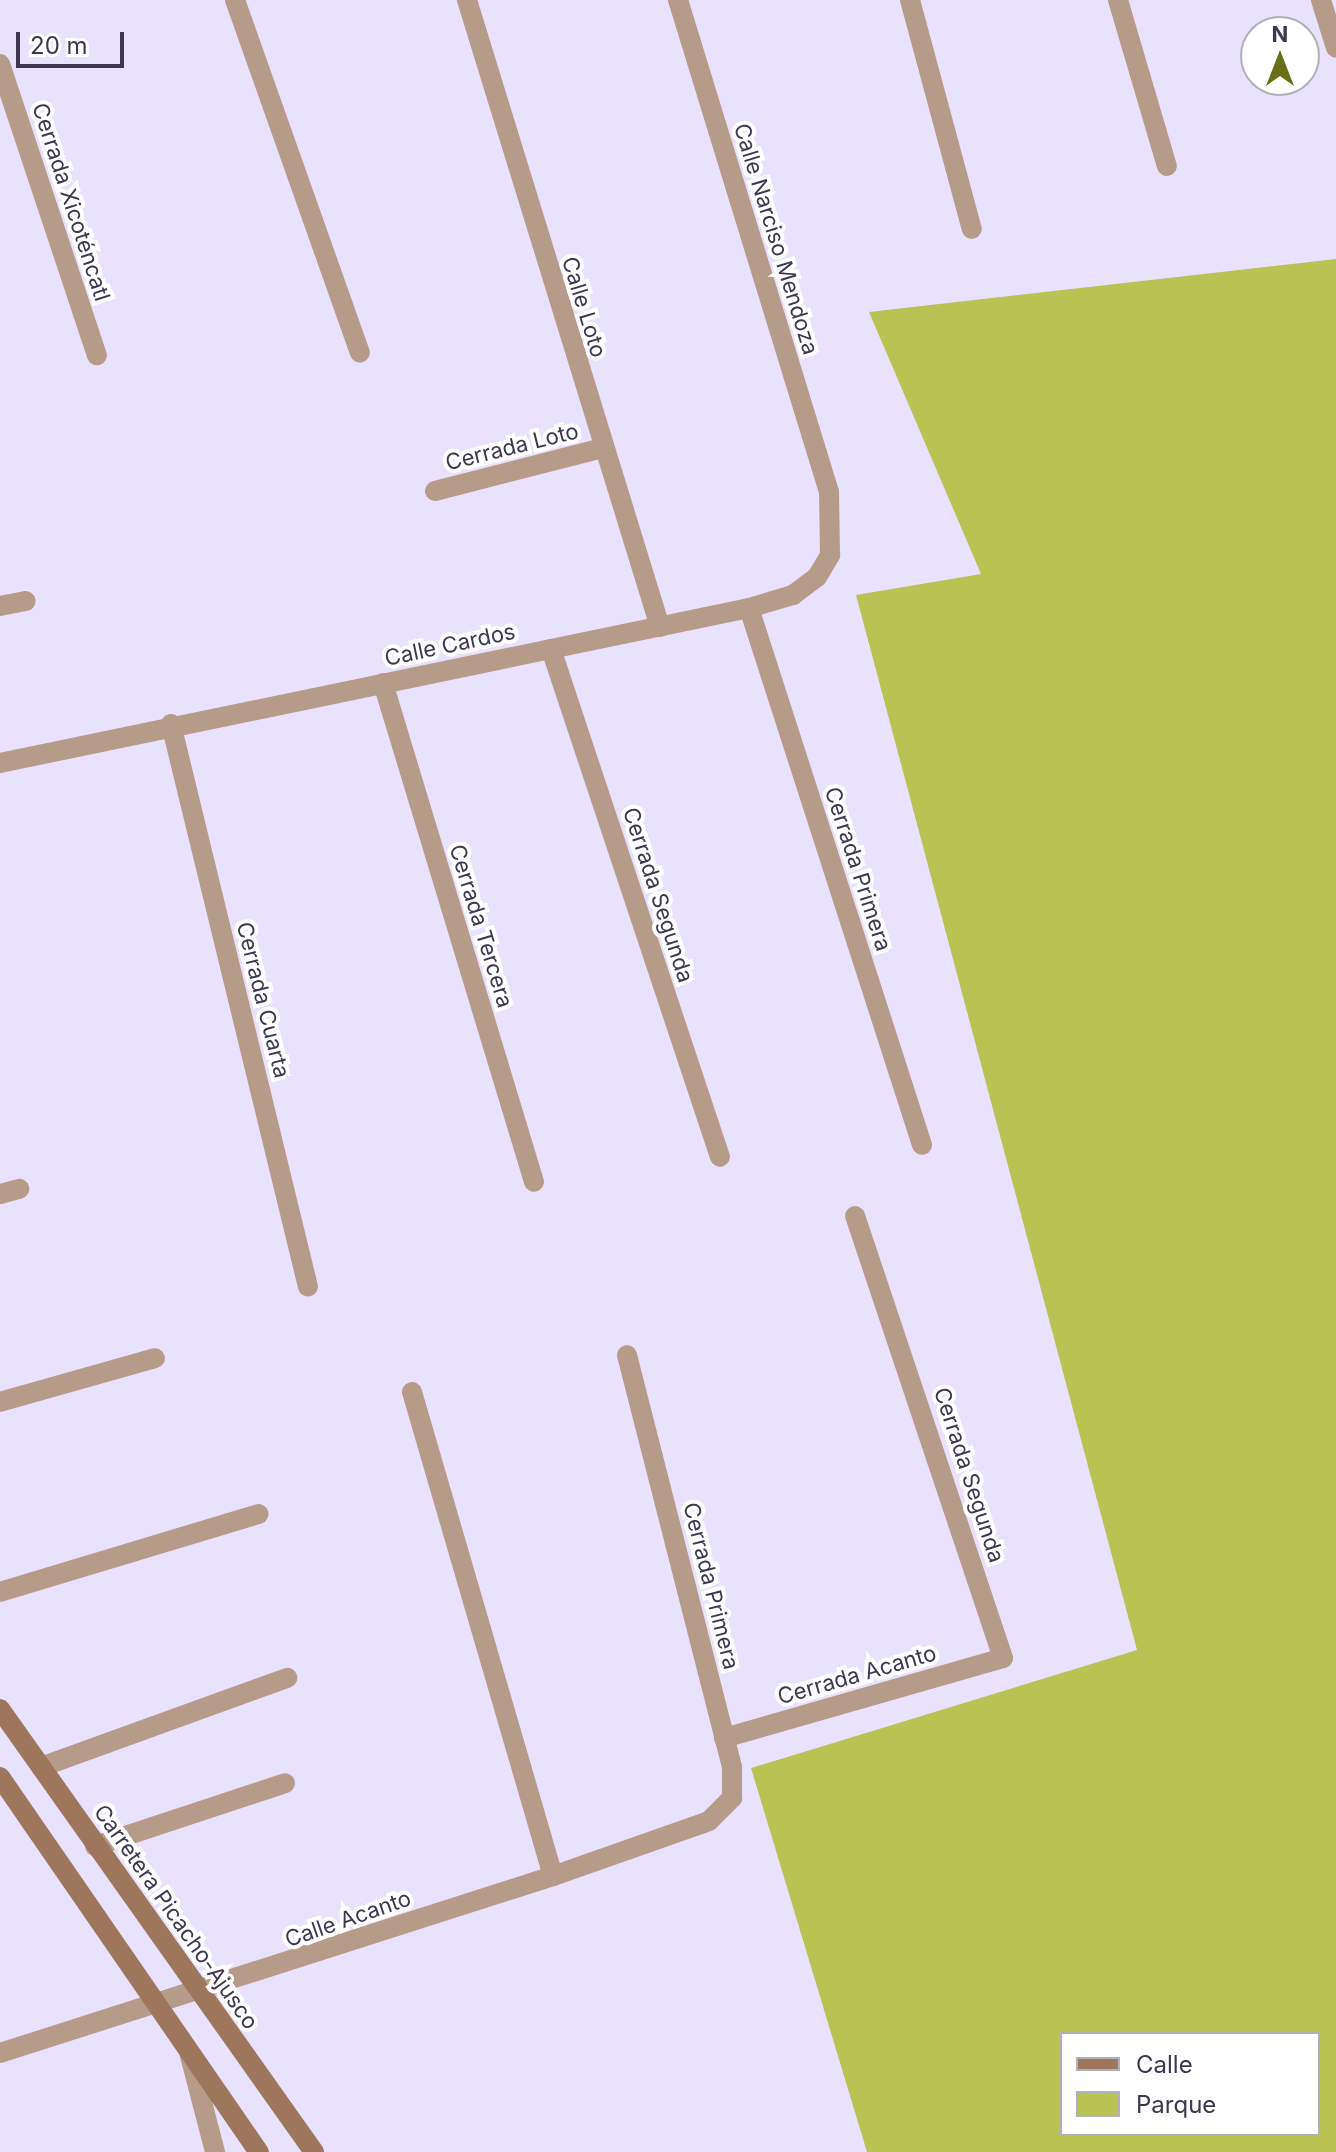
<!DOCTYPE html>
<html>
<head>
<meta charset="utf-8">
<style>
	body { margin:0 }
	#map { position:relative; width:1336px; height:2152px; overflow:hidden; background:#e8e2fe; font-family:Inter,sans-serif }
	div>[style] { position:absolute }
	.green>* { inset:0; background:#b8c353 }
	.street>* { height:20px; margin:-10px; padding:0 10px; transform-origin:10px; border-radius:10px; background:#b79b89 }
	.secondary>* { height:20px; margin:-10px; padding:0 10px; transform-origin:10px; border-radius:10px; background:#9e765c }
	span { translate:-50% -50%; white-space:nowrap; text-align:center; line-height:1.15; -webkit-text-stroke:8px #fff; paint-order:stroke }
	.street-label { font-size:22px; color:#3d3752 }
	.legend { position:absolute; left:1060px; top:2032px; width:260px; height:104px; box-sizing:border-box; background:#fff; border:2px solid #b1afba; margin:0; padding:10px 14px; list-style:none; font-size:24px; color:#3d3752 }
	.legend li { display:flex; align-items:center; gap:16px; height:40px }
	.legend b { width:40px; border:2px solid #b1afba }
	.north { position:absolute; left:1240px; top:16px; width:80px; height:80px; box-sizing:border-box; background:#fff; border:2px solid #b1afba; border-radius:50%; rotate:0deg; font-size:22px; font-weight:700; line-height:32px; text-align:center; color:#3d3752 }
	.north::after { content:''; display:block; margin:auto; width:28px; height:36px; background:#687017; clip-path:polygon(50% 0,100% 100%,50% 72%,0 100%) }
	.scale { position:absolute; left:16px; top:32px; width:108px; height:36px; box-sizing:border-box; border:4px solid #3d3752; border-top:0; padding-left:10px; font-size:24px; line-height:28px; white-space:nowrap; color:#3d3752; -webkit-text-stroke:6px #fff; paint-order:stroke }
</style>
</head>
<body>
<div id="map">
	<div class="green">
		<i style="clip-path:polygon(evenodd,1336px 259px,1336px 2152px,867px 2152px,751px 1768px,1137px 1650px,856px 595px,981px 574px,869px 312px,1336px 259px,1062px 2034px,1318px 2034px,1318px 2134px,1062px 2134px,1062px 2034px)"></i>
	</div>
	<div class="street">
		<i style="left:235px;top:0;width:374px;rotate:70.5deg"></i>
		<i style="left:467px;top:0;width:656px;rotate:72.89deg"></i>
		<i style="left:910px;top:0;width:237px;rotate:74.9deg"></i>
		<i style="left:1118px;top:0;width:173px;rotate:73.6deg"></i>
		<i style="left:1321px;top:0;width:50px;rotate:72.6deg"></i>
		<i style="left:0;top:64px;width:307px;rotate:71.6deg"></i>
		<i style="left:435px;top:491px;width:172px;rotate:-14.4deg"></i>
		<i style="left:0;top:606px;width:26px;rotate:-11deg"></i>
		<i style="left:749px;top:608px;width:564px;rotate:72.14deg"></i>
		<i style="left:551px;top:649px;width:535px;rotate:71.6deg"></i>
		<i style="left:383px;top:683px;width:521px;rotate:73.16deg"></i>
		<i style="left:171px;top:724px;width:579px;rotate:76.32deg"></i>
		<i style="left:0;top:763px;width:765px;rotate:-11.69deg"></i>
		<i style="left:749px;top:608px;width:46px;rotate:-16.5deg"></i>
		<i style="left:793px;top:595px;width:30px;rotate:-37deg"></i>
		<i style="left:817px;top:577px;width:26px;rotate:-59deg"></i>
		<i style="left:830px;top:555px;width:63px;rotate:-90.9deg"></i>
		<i style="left:829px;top:492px;width:515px;rotate:-107.06deg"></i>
		<i style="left:0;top:1194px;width:20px;rotate:-15deg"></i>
		<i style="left:412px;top:1392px;width:504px;rotate:73.76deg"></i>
		<i style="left:0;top:1402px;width:161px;rotate:-15.8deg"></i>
		<i style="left:0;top:1592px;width:270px;rotate:-16.8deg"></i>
		<i style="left:724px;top:1738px;width:290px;rotate:-16deg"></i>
		<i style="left:1003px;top:1658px;width:466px;rotate:-108.5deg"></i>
		<i style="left:41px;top:1767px;width:262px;rotate:-19.9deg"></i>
		<i style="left:95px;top:1846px;width:200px;rotate:-18.3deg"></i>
		<i style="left:189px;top:2052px;width:103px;rotate:75.4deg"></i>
		<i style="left:0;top:2053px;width:581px;rotate:-17.75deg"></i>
		<i style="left:553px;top:1876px;width:165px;rotate:-19.4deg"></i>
		<i style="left:709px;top:1821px;width:33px;rotate:-45deg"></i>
		<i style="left:732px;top:1798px;width:31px;rotate:-90deg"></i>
		<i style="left:732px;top:1767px;width:425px;rotate:-104.3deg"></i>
	</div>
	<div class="secondary">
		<i style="left:0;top:1709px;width:543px;rotate:54.67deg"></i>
		<i style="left:0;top:1777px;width:456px;rotate:55.4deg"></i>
	</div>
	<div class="street-label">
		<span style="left:71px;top:202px;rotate:72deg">Cerrada Xicoténcatl</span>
		<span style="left:776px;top:239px;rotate:73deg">Calle Narciso Mendoza</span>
		<span style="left:584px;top:307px;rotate:73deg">Calle Loto</span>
		<span style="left:512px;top:447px;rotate:-14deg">Cerrada Loto</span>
		<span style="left:450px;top:645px;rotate:-12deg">Calle Cardos</span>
		<span style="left:858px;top:869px;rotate:72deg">Cerrada Primera</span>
		<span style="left:658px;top:895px;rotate:72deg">Cerrada Segunda</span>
		<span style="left:481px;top:926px;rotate:73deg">Cerrada Tercera</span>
		<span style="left:263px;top:1000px;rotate:76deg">Cerrada Cuarta</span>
		<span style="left:969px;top:1475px;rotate:72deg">Cerrada Segunda</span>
		<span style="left:711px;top:1586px;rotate:76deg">Cerrada Primera</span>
		<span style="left:857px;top:1675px;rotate:-16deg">Cerrada Acanto</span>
		<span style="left:176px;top:1917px;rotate:55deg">Carretera Picacho-Ajusco</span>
		<span style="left:348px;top:1919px;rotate:-19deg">Calle Acanto</span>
	</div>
	<ul class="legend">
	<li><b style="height:10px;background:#9e765c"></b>Calle</li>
	<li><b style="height:22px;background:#b8c353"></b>Parque</li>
	</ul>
	<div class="north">N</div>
	<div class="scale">20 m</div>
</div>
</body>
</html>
